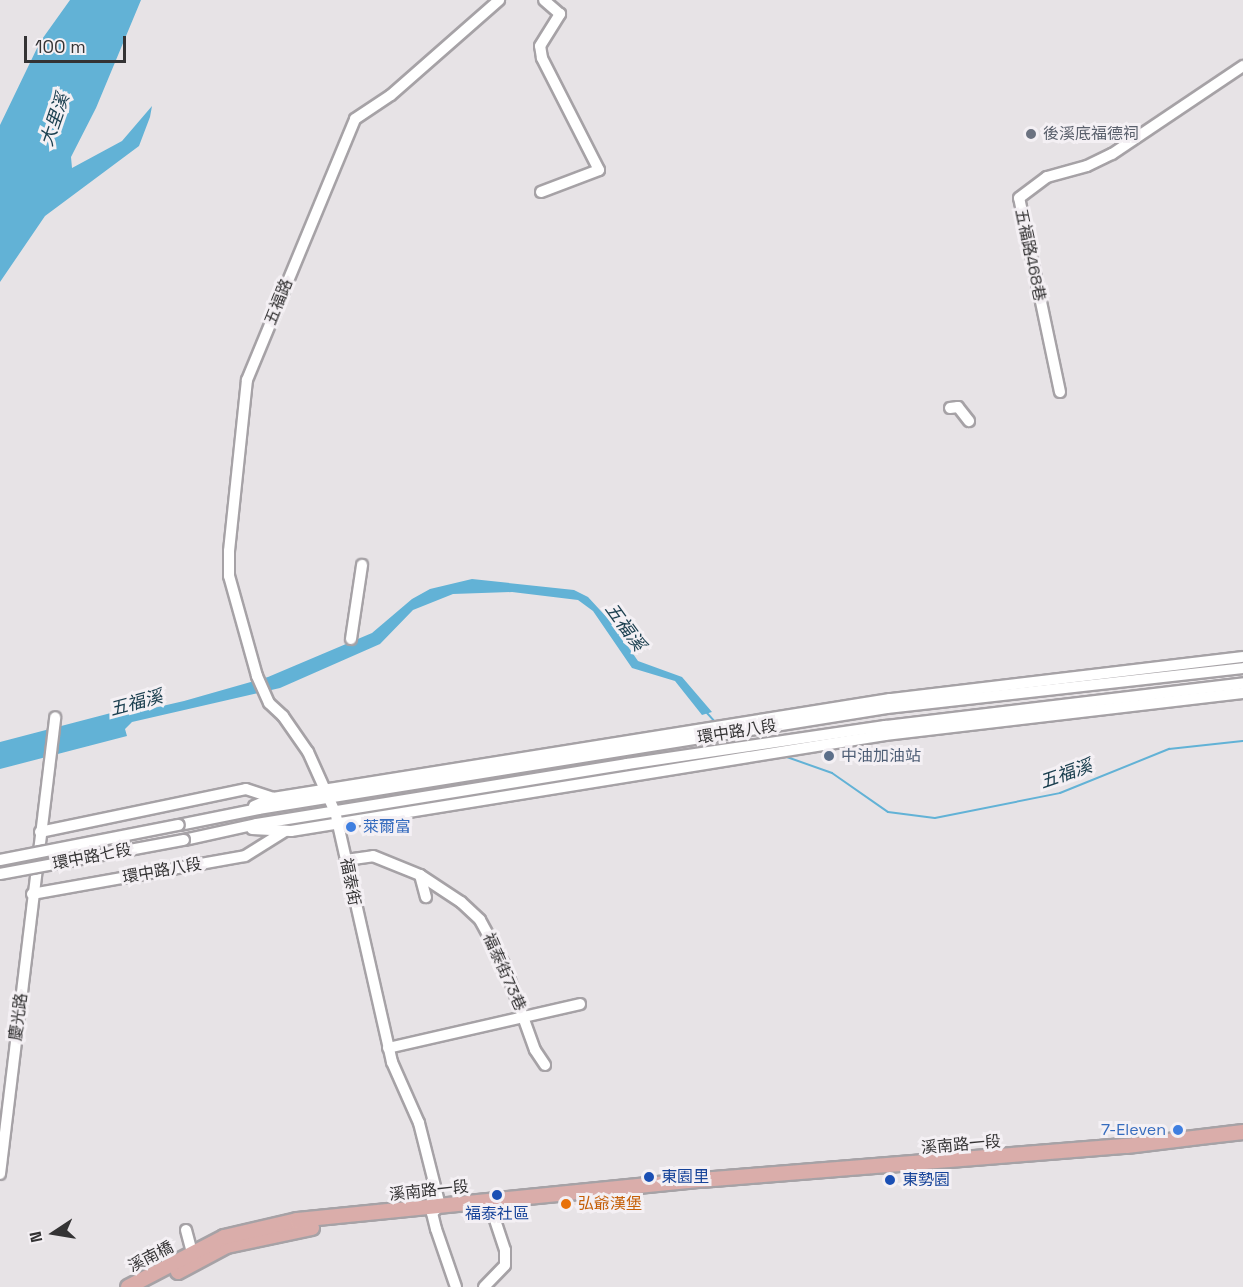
<!DOCTYPE html>
<html>
<head>
<meta charset="utf-8">
<style>
	body { margin:0 }
	#map { position:relative; width:1243px; height:1287px; overflow:hidden; background:#e7e3e6; font-family:"Space Grotesk","Noto Sans TC",sans-serif }
	div>[style] { position:absolute }
	.water>* { inset:0; background:#62b2d6 }
	.stream>* { height:2px; margin:-1px; padding:0 1px; transform-origin:1px; border-radius:1px; background:#62b2d6 }
	.roads { filter:drop-shadow(2px 0 #a6a2a6) drop-shadow(-2px 0 #a6a2a6) drop-shadow(0 2px #a6a2a6) drop-shadow(0 -2px #a6a2a6) }
	.minor>* { height:10px; margin:-5px; padding:0 5px; transform-origin:5px; border-radius:5px; background:#fff }
	.major>* { height:14px; margin:-7px; padding:0 7px; transform-origin:7px; border-radius:7px; background:#daadaa }
	.bridges { filter:drop-shadow(2px 0 #a6a2a6) drop-shadow(-2px 0 #a6a2a6) drop-shadow(0 2px #a6a2a6) drop-shadow(0 -2px #a6a2a6) }
	.minor-bridge>* { height:10px; margin:-5px; padding:0 5px; transform-origin:5px; border-radius:5px; background:#fff }
	.dots>* { width:16px; height:16px; translate:-50% -50%; box-sizing:border-box; border:3px solid #f4f0f4; border-radius:50% }
	span { translate:-50% -50%; white-space:nowrap; text-align:center; line-height:1.15; -webkit-text-stroke:6px #f4f0f4; paint-order:stroke }
	.worship-label { font-size:16px; color:#5b616d }
	.left { translate:0 -50%; text-align:left }
	.street-label { font-size:16px; color:#343334 }
	.service-label { font-size:16px; color:#4e5e75 }
	.shop-label { font-size:16px; color:#366cbe }
	.right { translate:-100% -50%; text-align:right }
	.transit-label { font-size:16px; color:#164399 }
	.food-label { font-size:16px; color:#c56008 }
	.water-label { font-size:18px; color:#1c4050; font-style:italic }
	.north { position:absolute; left:24px; top:1203px; width:60px; height:60px; -webkit-text-stroke:4px #f4f0f4; paint-order:stroke; rotate:258deg; font-size:16px; font-weight:700; line-height:24px; text-align:center; color:#343334 }
	.north::after { content:''; display:block; margin:auto; width:21px; height:27px; background:#343334; clip-path:polygon(50% 0,100% 100%,50% 72%,0 100%) }
	.scale { position:absolute; left:24px; top:36px; width:102px; height:27px; box-sizing:border-box; border:3px solid #343334; border-top:0; padding-left:8px; font-size:18px; line-height:21px; white-space:nowrap; color:#343334; -webkit-text-stroke:4px #f4f0f4; paint-order:stroke }
</style>
</head>
<body>
<div id="map">
	<div class="water">
		<i style="clip-path:polygon(70px 0,141px 0,96px 108px,71px 157px,72px 168px,122px 141px,152px 106px,150px 117px,139px 146px,45px 216px,0 282px,0 125px,40px 42px)"></i>
		<i style="clip-path:polygon(472px 579px,574px 590px,588px 597px,611px 622px,638px 661px,682px 677px,712px 712px,702px 715px,675px 681px,632px 668px,593px 611px,578px 600px,512px 592px,453px 594px,413px 610px,380px 644px,280px 688px,132px 722px,125px 729px,127px 736px,0 769px,0 742px,130px 708px,132px 713px,184px 701px,268px 677px,372px 633px,412px 599px,430px 589px)"></i>
	</div>
	<div class="stream">
		<i style="left:707px;top:713px;width:12px;rotate:48deg"></i>
		<i style="left:738px;top:736px;width:12px;rotate:24deg"></i>
		<i style="left:784px;top:756px;width:51px;rotate:19.5deg"></i>
		<i style="left:832px;top:773px;width:68px;rotate:34.9deg"></i>
		<i style="left:888px;top:812px;width:47px;rotate:7.3deg"></i>
		<i style="left:935px;top:818px;width:127px;rotate:-11.3deg"></i>
		<i style="left:1060px;top:793px;width:118px;rotate:-22deg"></i>
		<i style="left:1169px;top:749px;width:74px;rotate:-6.2deg"></i>
	</div>
	<div class="roads">
		<div class="minor">
			<i style="left:541px;top:192px;width:62px;rotate:-20.8deg"></i>
			<i style="left:599px;top:170px;width:126px;rotate:-117deg"></i>
			<i style="left:542px;top:58px;width:12px;rotate:-99deg"></i>
			<i style="left:540px;top:46px;width:38px;rotate:-58deg"></i>
			<i style="left:560px;top:14px;width:21px;rotate:-139deg"></i>
			<i style="left:1060px;top:392px;width:198px;rotate:-101.9deg"></i>
			<i style="left:1019px;top:198px;width:35px;rotate:-37deg"></i>
			<i style="left:1047px;top:177px;width:41px;rotate:-15.4deg"></i>
			<i style="left:1087px;top:166px;width:28px;rotate:-26deg"></i>
			<i style="left:1112px;top:154px;width:158px;rotate:-33.9deg"></i>
			<i style="left:950px;top:408px;width:8px;rotate:-7deg"></i>
			<i style="left:958px;top:407px;width:18px;rotate:52deg"></i>
			<i style="left:351px;top:639px;width:75px;rotate:-81.5deg"></i>
			<i style="left:254px;top:806px;width:21px;rotate:-23deg"></i>
			<i style="left:273px;top:798px;width:625px;rotate:-9.12deg"></i>
			<i style="left:890px;top:699px;width:355px;rotate:-6.8deg"></i>
			<i style="left:179px;top:825px;width:81px;rotate:-11.4deg"></i>
			<i style="left:258px;top:809px;width:637px;rotate:-9.12deg"></i>
			<i style="left:887px;top:708px;width:358px;rotate:-6.4deg"></i>
			<i style="left:252px;top:829px;width:39px;rotate:3deg"></i>
			<i style="left:291px;top:831px;width:602px;rotate:-9.18deg"></i>
			<i style="left:885px;top:735px;width:360px;rotate:-6.7deg"></i>
			<i style="left:40px;top:832px;width:210px;rotate:-11.8deg"></i>
			<i style="left:246px;top:789px;width:28px;rotate:18deg"></i>
			<i style="left:184px;top:840px;width:75px;rotate:-12.4deg"></i>
			<i style="left:257px;top:824px;width:375px;rotate:-9.2deg"></i>
			<i style="left:627px;top:764px;width:261px;rotate:-8.4deg"></i>
			<i style="left:885px;top:726px;width:361px;rotate:-6.8deg"></i>
			<i style="left:346px;top:860px;width:27px;rotate:-8deg"></i>
			<i style="left:373px;top:856px;width:51px;rotate:22deg"></i>
			<i style="left:420px;top:875px;width:49px;rotate:33.4deg"></i>
			<i style="left:461px;top:902px;width:26px;rotate:43deg"></i>
			<i style="left:480px;top:920px;width:50px;rotate:61.4deg"></i>
			<i style="left:504px;top:964px;width:91px;rotate:70.2deg"></i>
			<i style="left:535px;top:1050px;width:18px;rotate:56deg"></i>
			<i style="left:420px;top:875px;width:23px;rotate:75deg"></i>
			<i style="left:32px;top:894px;width:216px;rotate:-10.1deg"></i>
			<i style="left:245px;top:856px;width:47px;rotate:-32deg"></i>
			<i style="left:388px;top:1048px;width:197px;rotate:-12.9deg"></i>
			<i style="left:0;top:1174px;width:460px;rotate:-83.1deg"></i>
			<i style="left:186px;top:1230px;width:24px;rotate:75deg"></i>
			<i style="left:456px;top:1287px;width:61px;rotate:-109deg"></i>
			<i style="left:436px;top:1229px;width:16px;rotate:-104deg"></i>
			<i style="left:432px;top:1213px;width:11px;rotate:-41deg"></i>
			<i style="left:440px;top:1206px;width:86px;rotate:-104.2deg"></i>
			<i style="left:419px;top:1123px;width:67px;rotate:-113.9deg"></i>
			<i style="left:392px;top:1062px;width:256px;rotate:-102.8deg"></i>
			<i style="left:335px;top:812px;width:66px;rotate:-114.2deg"></i>
			<i style="left:308px;top:752px;width:44px;rotate:-124.8deg"></i>
			<i style="left:283px;top:716px;width:19px;rotate:-137deg"></i>
			<i style="left:269px;top:703px;width:30px;rotate:-114deg"></i>
			<i style="left:257px;top:676px;width:104px;rotate:-105.6deg"></i>
			<i style="left:229px;top:576px;width:25px;rotate:-90deg"></i>
			<i style="left:229px;top:551px;width:172px;rotate:-84deg"></i>
			<i style="left:247px;top:380px;width:282px;rotate:-67.5deg"></i>
			<i style="left:355px;top:119px;width:43px;rotate:-33.7deg"></i>
			<i style="left:391px;top:95px;width:144px;rotate:-41.3deg"></i>
			<i style="left:484px;top:1287px;width:30px;rotate:-46deg"></i>
			<i style="left:505px;top:1265px;width:15px;rotate:-90deg"></i>
			<i style="left:505px;top:1250px;width:44px;rotate:-108.4deg"></i>
		</div>
		<div class="major">
			<i style="left:178px;top:1272px;width:55px;rotate:-28deg"></i>
			<i style="left:227px;top:1246px;width:87px;rotate:-12deg"></i>
			<i style="left:128px;top:1287px;width:108px;rotate:-27.5deg"></i>
			<i style="left:224px;top:1237px;width:75px;rotate:-13.1deg"></i>
			<i style="left:297px;top:1220px;width:406px;rotate:-5.7deg"></i>
			<i style="left:701px;top:1180px;width:427px;rotate:-4.6deg"></i>
			<i style="left:1127px;top:1146px;width:117px;rotate:-6.9deg"></i>
		</div>
	</div>
	<div class="bridges">
		<div class="minor-bridge">
			<i style="left:0;top:860px;width:182px;rotate:-11.1deg"></i>
			<i style="left:0;top:874px;width:187px;rotate:-10.5deg"></i>
		</div>
	</div>
	<div class="dots">
		<i style="left:1031px;top:134px;background:#6b7280"></i>
		<i style="left:829px;top:756px;background:#5c6f8a"></i>
		<i style="left:351px;top:827px;background:#3f7fe0"></i>
		<i style="left:1178px;top:1130px;background:#3f7fe0"></i>
		<i style="left:649px;top:1177px;background:#1a4fb4"></i>
		<i style="left:890px;top:1180px;background:#1a4fb4"></i>
		<i style="left:497px;top:1195px;background:#1a4fb4"></i>
		<i style="left:566px;top:1204px;background:#e8710a"></i>
	</div>
	<div class="worship-label">
		<span class="left" style="left:1043px;top:134px">後溪底福德祠</span>
	</div>
	<div class="street-label">
		<span style="left:1030px;top:255px;rotate:78deg">五福路468巷</span>
		<span style="left:279px;top:302px;rotate:-68deg">五福路</span>
		<span style="left:737px;top:732px;rotate:-9deg">環中路八段</span>
		<span style="left:92px;top:857px;rotate:-11deg">環中路七段</span>
		<span style="left:162px;top:871px;rotate:-10deg">環中路八段</span>
		<span style="left:350px;top:882px;rotate:79deg">福泰街</span>
		<span style="left:504px;top:972px;rotate:66deg">福泰街73巷</span>
		<span style="left:19px;top:1017px;rotate:-83deg">慶光路</span>
		<span style="left:961px;top:1145px;rotate:-5deg">溪南路一段</span>
		<span style="left:429px;top:1191px;rotate:-6deg">溪南路一段</span>
		<span style="left:151px;top:1257px;rotate:-27deg">溪南橋</span>
	</div>
	<div class="service-label">
		<span class="left" style="left:841px;top:756px">中油加油站</span>
	</div>
	<div class="shop-label">
		<span class="left" style="left:363px;top:827px">萊爾富</span>
		<span class="right" style="left:1166px;top:1130px">7-Eleven</span>
	</div>
	<div class="transit-label">
		<span class="left" style="left:661px;top:1177px">東園里</span>
		<span class="left" style="left:902px;top:1180px">東勢園</span>
		<span style="left:497px;top:1214px">福泰社區</span>
	</div>
	<div class="food-label">
		<span class="left" style="left:578px;top:1204px">弘爺漢堡</span>
	</div>
	<div class="water-label">
		<span style="left:55px;top:120px;rotate:-71deg">大里溪</span>
		<span style="left:625px;top:627px;rotate:54deg">五福溪</span>
		<span style="left:136px;top:703px;rotate:-15deg">五福溪</span>
		<span style="left:1066px;top:774px;rotate:-19deg">五福溪</span>
	</div>
	<div class="north">N</div>
	<div class="scale">100 m</div>
</div>
</body>
</html>
